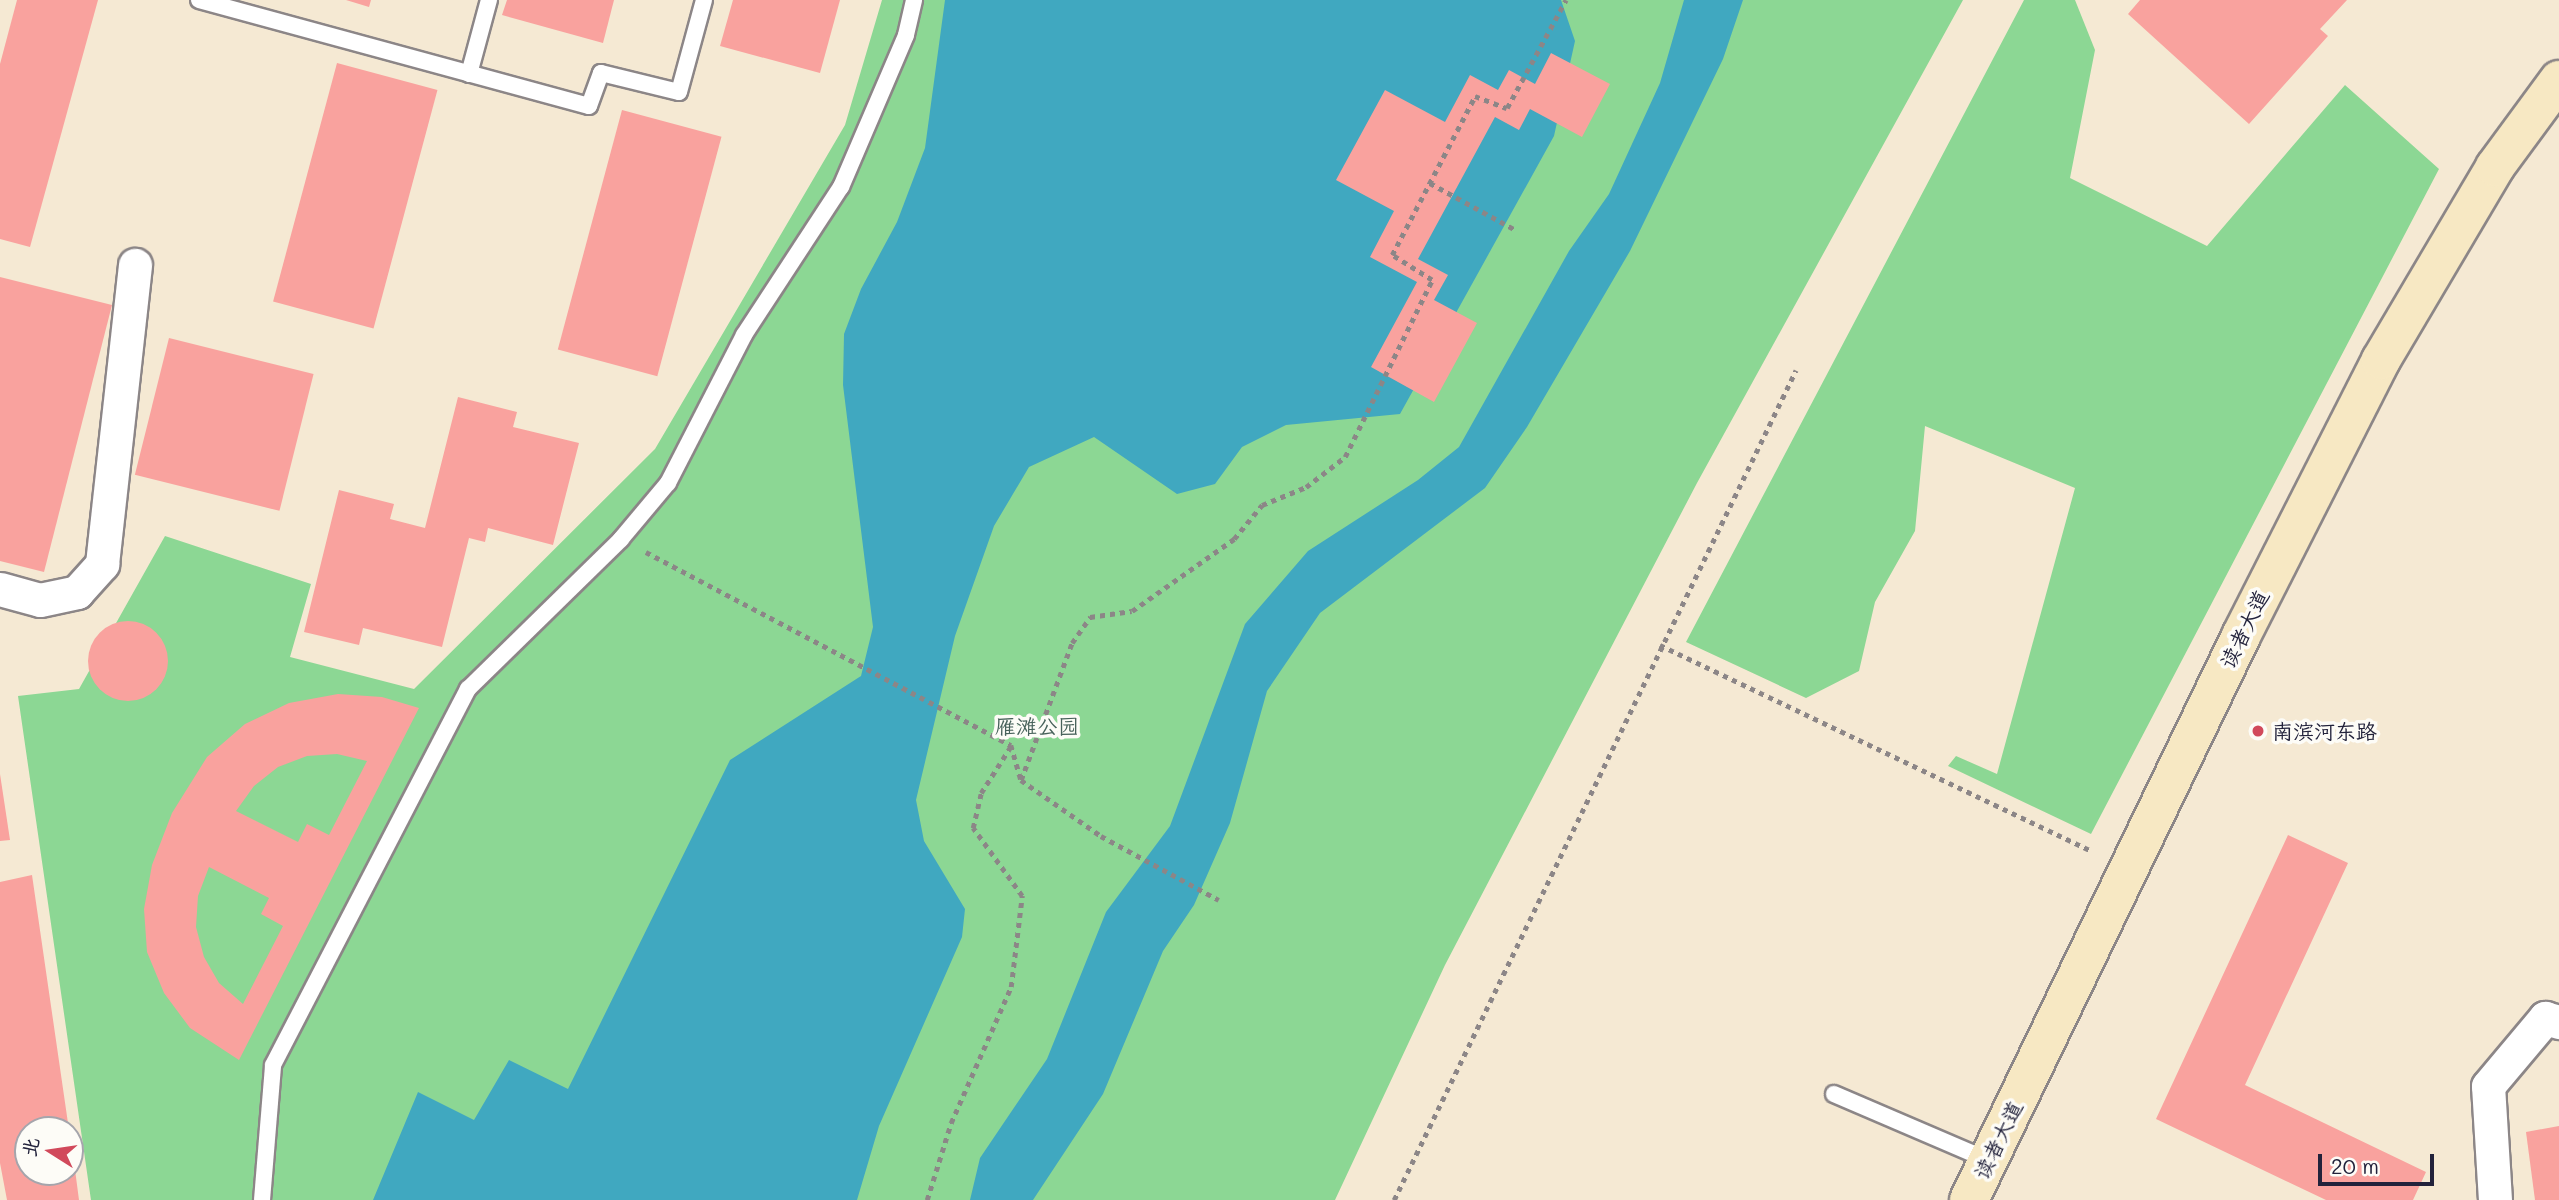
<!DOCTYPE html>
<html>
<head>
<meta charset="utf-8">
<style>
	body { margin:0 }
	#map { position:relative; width:2559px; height:1200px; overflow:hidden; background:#f5e9d3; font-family:Mali,"LXGW WenKai TC",sans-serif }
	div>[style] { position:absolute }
	.green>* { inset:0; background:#8cd794 }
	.water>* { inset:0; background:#40a8c0 }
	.building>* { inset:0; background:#f9a29e; transform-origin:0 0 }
	.round { border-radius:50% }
	.path>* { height:4.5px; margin-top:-2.25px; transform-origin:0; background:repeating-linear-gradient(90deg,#8c8687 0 5px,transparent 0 10px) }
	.roads { filter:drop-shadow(2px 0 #8c8687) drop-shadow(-2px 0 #8c8687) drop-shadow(0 2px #8c8687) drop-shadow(0 -2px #8c8687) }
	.service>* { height:16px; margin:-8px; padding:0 8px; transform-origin:8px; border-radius:8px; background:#fff }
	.minor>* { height:33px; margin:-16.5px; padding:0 16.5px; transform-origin:16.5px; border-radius:16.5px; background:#fff }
	.secondary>* { height:38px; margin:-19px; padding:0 19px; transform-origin:19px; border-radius:19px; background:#f7e8c3 }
	.dots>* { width:19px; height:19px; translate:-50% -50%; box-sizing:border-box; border:4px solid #fdfcf7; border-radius:50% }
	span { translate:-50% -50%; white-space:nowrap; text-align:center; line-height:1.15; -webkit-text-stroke:7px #fdfcf7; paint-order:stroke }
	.street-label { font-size:21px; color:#22223b }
	.park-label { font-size:21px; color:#47615a }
	.poi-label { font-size:21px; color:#22223b }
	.left { translate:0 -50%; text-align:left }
	.north { position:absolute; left:14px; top:1116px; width:70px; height:70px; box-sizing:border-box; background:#fdfcf7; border:2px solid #a5a5ac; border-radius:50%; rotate:282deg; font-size:19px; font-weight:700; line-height:28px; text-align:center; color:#22223b }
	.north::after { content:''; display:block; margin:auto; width:24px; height:32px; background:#d1495b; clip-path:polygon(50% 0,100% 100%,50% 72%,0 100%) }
	.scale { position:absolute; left:2318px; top:1154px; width:116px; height:32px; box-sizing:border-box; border:4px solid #22223b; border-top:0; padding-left:9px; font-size:21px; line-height:24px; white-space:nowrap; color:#22223b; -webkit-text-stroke:5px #fdfcf7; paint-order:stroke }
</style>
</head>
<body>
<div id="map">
	<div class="green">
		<i style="clip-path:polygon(882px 0,1963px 0,1697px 483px,1445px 965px,1335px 1200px,91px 1200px,18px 696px,79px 689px,165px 536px,311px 584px,290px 657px,414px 689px,655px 449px,845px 125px)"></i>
		<i style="clip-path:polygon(2024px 0,2075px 0,2095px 50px,2070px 178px,2207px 246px,2345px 85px,2439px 169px,2091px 834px,1948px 766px,1956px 756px,1997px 774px,2075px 488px,1925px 426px,1915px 531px,1875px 602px,1859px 671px,1806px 698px,1686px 642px)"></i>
	</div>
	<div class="water">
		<i style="clip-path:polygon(945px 0,1561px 0,1575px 41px,1554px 136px,1400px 414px,1286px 425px,1242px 447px,1215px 484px,1177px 494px,1094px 437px,1029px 467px,994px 526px,955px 636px,916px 800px,924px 841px,965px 909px,962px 937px,879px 1126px,857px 1200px,373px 1200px,418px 1092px,474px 1120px,509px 1060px,568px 1089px,730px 760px,861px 676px,873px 627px,843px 385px,844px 334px,861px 289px,897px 222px,925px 148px)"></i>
		<i style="clip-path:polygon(1684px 0,1743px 0,1723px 59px,1630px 251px,1527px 427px,1485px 488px,1320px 613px,1267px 691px,1230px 823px,1194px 905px,1163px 951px,1103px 1094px,1033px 1200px,970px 1200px,980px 1158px,1047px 1059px,1106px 912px,1170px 826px,1245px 624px,1308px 551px,1418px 480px,1459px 447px,1569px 251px,1609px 194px,1660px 83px)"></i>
	</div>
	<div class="building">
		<i style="clip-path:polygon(17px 0,98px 0,30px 247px,0 239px,0 64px)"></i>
		<i style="clip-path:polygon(346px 0,371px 0,369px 7px)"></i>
		<i style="clip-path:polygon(507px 0,614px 0,603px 43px,502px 15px)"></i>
		<i style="clip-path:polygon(733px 0,840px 0,820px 73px,720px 46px)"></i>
		<i style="clip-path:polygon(2140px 0,2347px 0,2320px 29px,2328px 36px,2249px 124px,2128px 14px)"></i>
		<i style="clip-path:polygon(1551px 53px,1610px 84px,1582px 137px,1530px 109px,1519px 130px,1495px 117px,1418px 259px,1448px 275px,1434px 300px,1477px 323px,1434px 402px,1371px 367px,1417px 282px,1370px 257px,1394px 211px,1336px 180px,1385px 90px,1445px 122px,1470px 75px,1498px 90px,1509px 70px,1535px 84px)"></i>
		<i style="left:337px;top:63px;width:104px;height:247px;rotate:15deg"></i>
		<i style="left:622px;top:110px;width:103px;height:248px;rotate:15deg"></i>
		<i style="clip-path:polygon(0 277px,112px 305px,44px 572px,0 561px)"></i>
		<i style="left:169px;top:338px;width:149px;height:141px;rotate:14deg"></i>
		<i style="clip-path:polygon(458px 397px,517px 412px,513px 427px,579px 443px,553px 545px,488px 528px,485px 542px,469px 538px,442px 647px,363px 628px,359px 645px,304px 632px,339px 490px,394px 504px,390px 519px,425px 528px)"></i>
		<i class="round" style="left:88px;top:621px;width:80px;height:80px"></i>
		<i style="clip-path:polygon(evenodd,338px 694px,382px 697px,419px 708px,239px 1060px,190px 1028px,164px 993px,147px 952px,144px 909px,152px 865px,172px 813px,207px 757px,245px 724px,289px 703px,338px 694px,337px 754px,367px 761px,329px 835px,307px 824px,298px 842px,236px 811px,254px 786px,278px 767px,307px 756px,337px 754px,338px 694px,209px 867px,269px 898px,261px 914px,283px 926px,243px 1004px,219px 983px,204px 957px,196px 927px,198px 896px,209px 867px)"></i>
		<i style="clip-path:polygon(0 774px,10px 840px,0 841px)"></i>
		<i style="clip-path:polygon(2288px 835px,2348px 863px,2245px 1085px,2426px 1172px,2413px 1200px,2326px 1200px,2156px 1119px)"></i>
		<i style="clip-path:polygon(32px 875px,69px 1130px,28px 1130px,28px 1172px,70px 1172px,72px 1147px,79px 1200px,7px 1200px,0 1163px,0 882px)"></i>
		<i style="clip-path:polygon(2559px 1126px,2559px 1200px,2535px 1200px,2526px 1132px)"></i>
	</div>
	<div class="path">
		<i style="left:1430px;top:183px;width:96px;rotate:28.7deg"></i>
		<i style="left:646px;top:552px;width:413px;rotate:27.9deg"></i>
		<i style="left:1011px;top:745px;width:36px;rotate:74deg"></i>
		<i style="left:1021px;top:780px;width:98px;rotate:35deg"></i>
		<i style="left:1101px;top:836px;width:134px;rotate:28.5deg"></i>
		<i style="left:1660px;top:645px;width:479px;rotate:25.5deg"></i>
		<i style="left:1021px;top:780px;width:146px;rotate:-69.6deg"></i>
		<i style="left:1072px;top:643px;width:32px;rotate:-55deg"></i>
		<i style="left:1090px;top:617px;width:42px;rotate:-8.1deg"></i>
		<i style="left:1132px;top:611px;width:125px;rotate:-35.2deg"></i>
		<i style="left:1234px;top:539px;width:44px;rotate:-50.5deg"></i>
		<i style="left:1262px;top:505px;width:48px;rotate:-22.2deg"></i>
		<i style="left:1306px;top:487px;width:49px;rotate:-37.6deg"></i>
		<i style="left:1345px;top:457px;width:197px;rotate:-63.8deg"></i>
		<i style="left:1432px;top:280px;width:47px;rotate:-148deg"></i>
		<i style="left:1392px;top:255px;width:179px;rotate:-62.4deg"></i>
		<i style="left:1475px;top:96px;width:34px;rotate:21deg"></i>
		<i style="left:1507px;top:108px;width:123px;rotate:-61.4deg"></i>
		<i style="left:927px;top:1200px;width:81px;rotate:-72.7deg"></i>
		<i style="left:951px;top:1123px;width:149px;rotate:-66.2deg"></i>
		<i style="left:1011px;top:987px;width:92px;rotate:-83.1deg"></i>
		<i style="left:1022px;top:896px;width:84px;rotate:-125.8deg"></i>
		<i style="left:973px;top:828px;width:36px;rotate:-77deg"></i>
		<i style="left:981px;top:793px;width:56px;rotate:-57.4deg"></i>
		<i style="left:1394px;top:1200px;width:922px;rotate:-64.16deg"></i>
	</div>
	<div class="roads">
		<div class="service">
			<i style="left:199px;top:0;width:404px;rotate:15.2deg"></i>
			<i style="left:589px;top:106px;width:35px;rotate:-70deg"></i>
			<i style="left:601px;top:73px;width:80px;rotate:13.7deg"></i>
			<i style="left:679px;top:92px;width:95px;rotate:-74.8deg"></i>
			<i style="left:469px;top:74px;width:77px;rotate:-74.9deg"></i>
			<i style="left:1834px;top:1094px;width:168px;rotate:23.2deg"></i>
			<i style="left:262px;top:1200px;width:135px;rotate:-85.3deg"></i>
			<i style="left:273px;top:1065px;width:424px;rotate:-62.6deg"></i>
			<i style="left:468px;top:689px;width:214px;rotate:-44.4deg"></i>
			<i style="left:621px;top:539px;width:73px;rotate:-50deg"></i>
			<i style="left:668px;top:483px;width:166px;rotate:-62.8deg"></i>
			<i style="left:744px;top:335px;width:177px;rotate:-56.8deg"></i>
			<i style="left:841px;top:187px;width:165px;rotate:-66.8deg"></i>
			<i style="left:906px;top:35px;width:36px;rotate:-77deg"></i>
		</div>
		<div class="minor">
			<i style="left:0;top:589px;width:41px;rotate:15.4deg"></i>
			<i style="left:40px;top:600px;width:38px;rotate:-12deg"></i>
			<i style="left:77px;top:592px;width:38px;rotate:-48deg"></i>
			<i style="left:102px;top:564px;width:301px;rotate:-83.7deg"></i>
			<i style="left:2495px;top:1200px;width:114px;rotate:-93.5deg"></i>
			<i style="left:2488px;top:1086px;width:89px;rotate:-50deg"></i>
			<i style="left:2545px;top:1018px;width:15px;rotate:16deg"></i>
		</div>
		<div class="secondary">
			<i style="left:1969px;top:1200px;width:626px;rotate:-64.25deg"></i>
			<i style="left:2241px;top:636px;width:309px;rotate:-63.1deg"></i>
			<i style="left:2381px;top:360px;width:224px;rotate:-59.4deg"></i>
			<i style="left:2495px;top:167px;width:108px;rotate:-53.7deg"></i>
		</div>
	</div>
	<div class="dots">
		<i style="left:2258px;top:731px;background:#d1495b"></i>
	</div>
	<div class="street-label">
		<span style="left:2244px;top:629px;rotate:-64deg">读者大道</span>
		<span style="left:1998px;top:1140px;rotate:-64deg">读者大道</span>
	</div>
	<div class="park-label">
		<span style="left:1037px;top:726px">雁滩公园</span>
	</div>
	<div class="poi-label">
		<span class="left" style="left:2272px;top:731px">南滨河东路</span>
	</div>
	<div class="north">北</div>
	<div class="scale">20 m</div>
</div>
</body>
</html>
